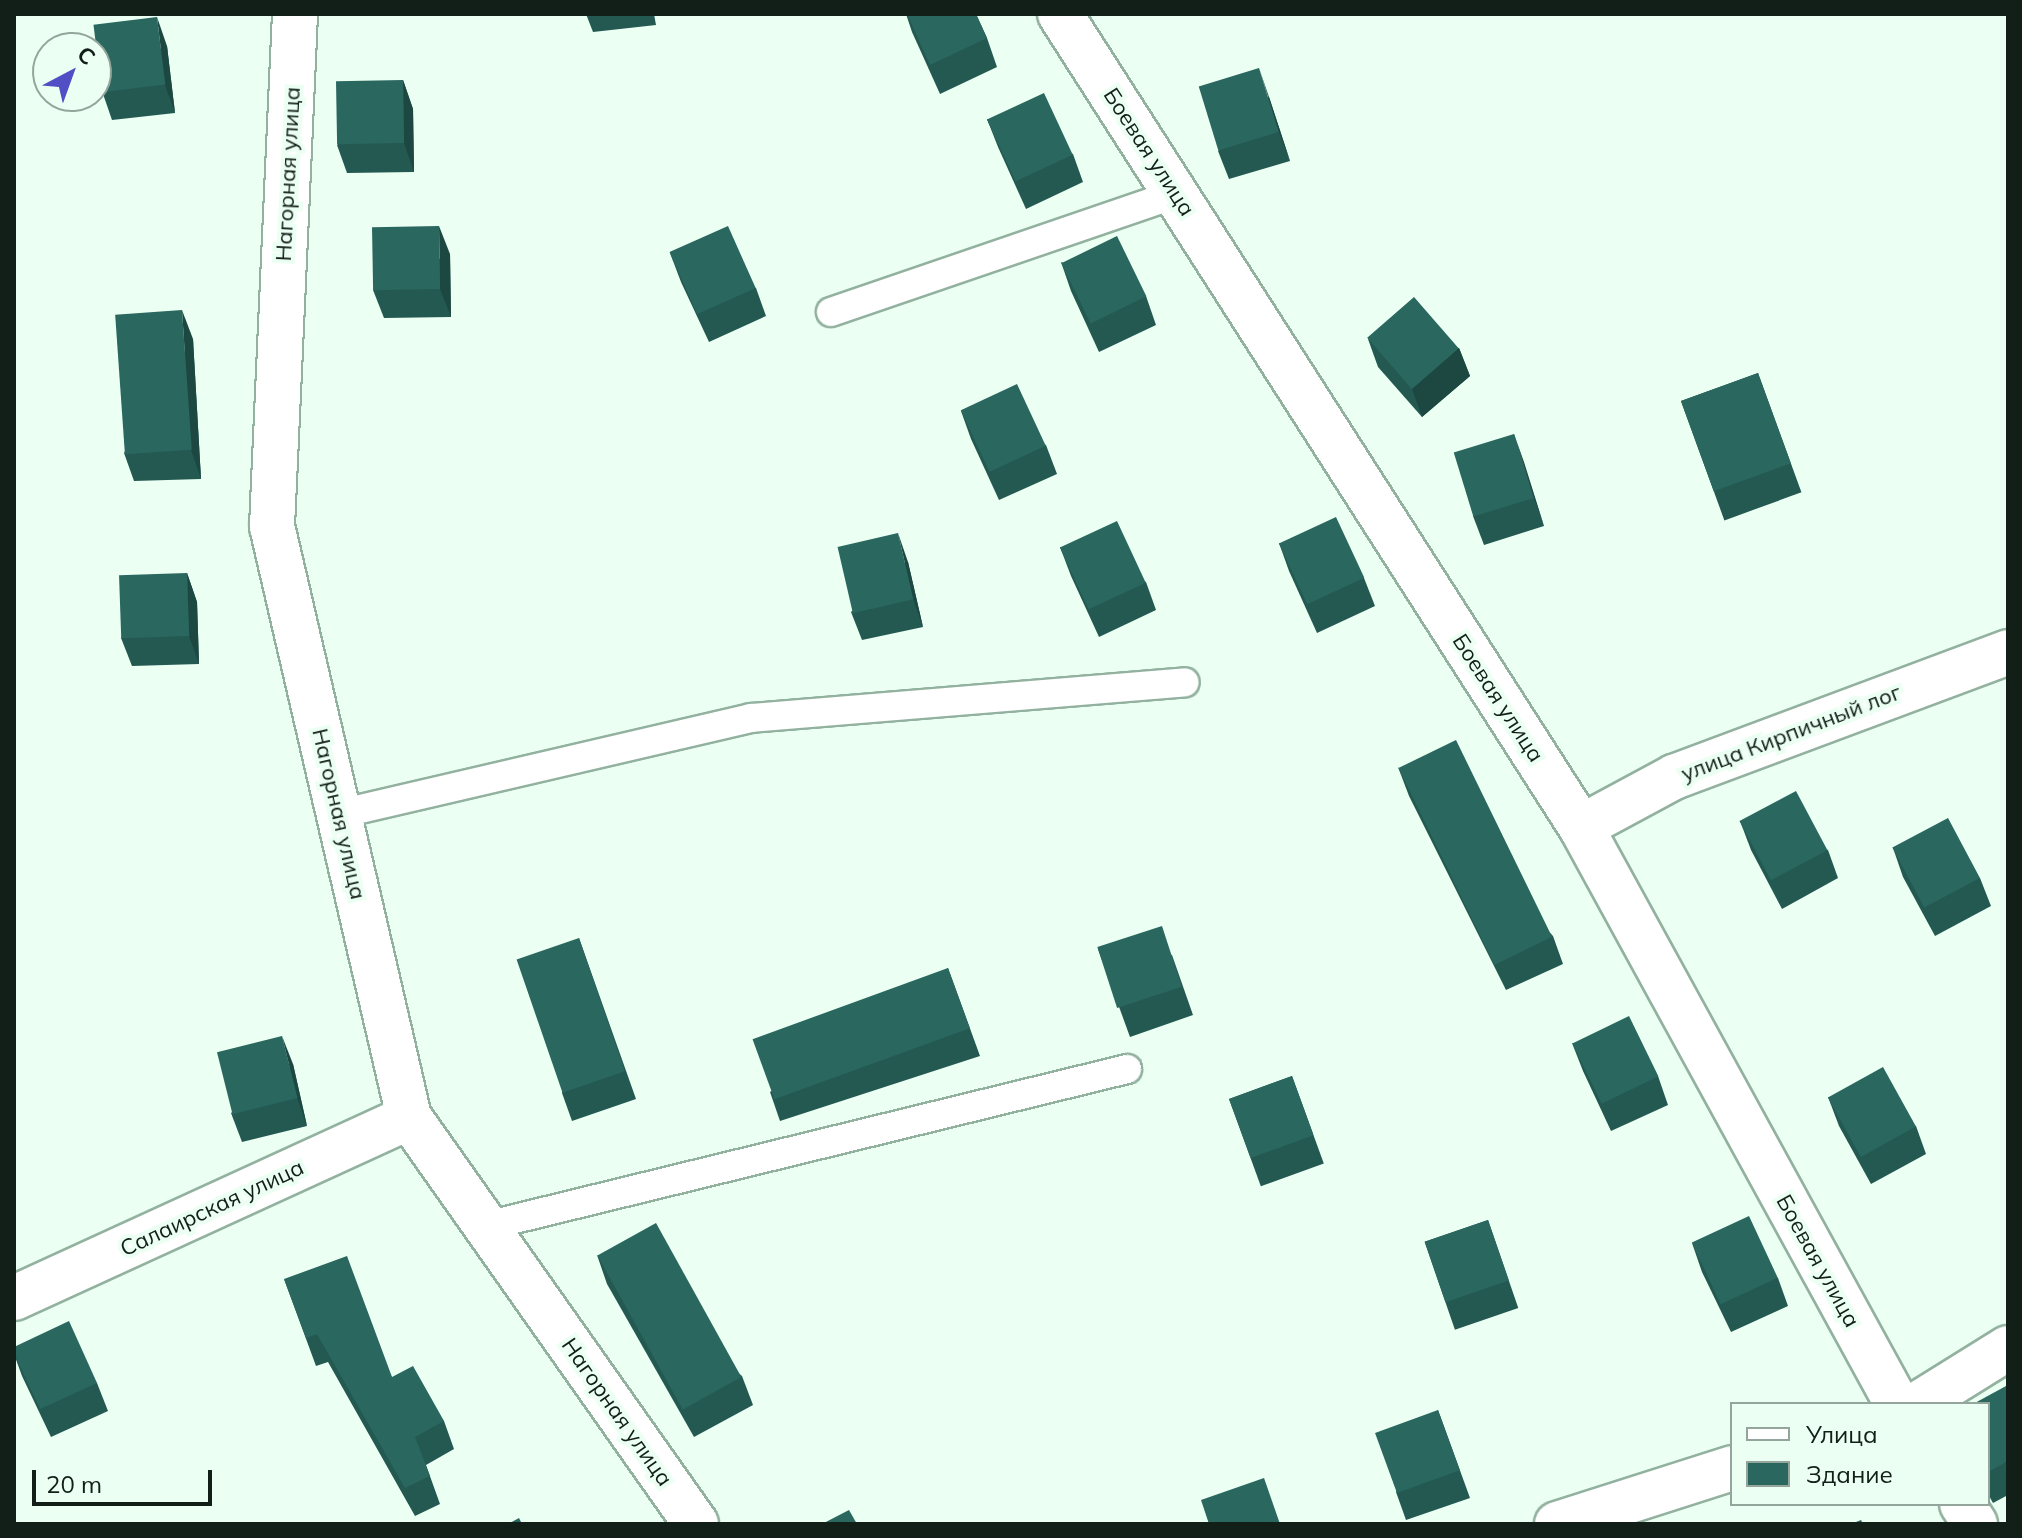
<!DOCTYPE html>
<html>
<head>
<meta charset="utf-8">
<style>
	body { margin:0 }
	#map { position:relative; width:2022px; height:1538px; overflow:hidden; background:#ebfff3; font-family:Mulish,sans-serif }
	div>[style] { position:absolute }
	.roads { filter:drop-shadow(2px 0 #92b19f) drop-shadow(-2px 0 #92b19f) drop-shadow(0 2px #92b19f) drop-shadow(0 -2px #92b19f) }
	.service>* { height:28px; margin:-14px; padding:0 14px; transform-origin:14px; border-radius:14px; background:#fff }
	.minor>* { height:44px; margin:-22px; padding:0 22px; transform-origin:22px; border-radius:22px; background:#fff }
	.wall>* { inset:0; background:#245952; transform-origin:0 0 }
	.shaded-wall>* { inset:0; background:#1d4842 }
	.building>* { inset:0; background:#2a675f; transform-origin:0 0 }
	span { translate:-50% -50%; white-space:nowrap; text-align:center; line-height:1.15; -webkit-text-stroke:8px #ebfff3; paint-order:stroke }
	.street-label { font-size:22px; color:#121f18 }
	.frame { position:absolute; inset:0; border:16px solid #121f18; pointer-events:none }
	.legend { position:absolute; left:1730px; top:1402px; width:260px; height:104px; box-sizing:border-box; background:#ebfff3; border:2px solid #94a59b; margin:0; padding:10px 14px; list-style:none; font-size:24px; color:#121f18 }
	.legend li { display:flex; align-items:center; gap:16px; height:40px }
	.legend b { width:40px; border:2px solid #94a59b }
	.north { position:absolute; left:32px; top:32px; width:80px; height:80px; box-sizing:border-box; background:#ebfff3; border:2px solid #94a59b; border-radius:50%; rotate:41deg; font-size:22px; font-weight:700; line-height:32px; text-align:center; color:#121f18 }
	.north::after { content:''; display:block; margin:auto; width:28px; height:36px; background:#524ec5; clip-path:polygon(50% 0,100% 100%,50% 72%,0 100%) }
	.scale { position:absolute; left:32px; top:1470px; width:180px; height:36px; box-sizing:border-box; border:4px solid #121f18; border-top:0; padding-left:10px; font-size:24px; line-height:28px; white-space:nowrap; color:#121f18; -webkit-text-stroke:6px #ebfff3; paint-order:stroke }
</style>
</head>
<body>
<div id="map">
	<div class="roads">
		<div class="service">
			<i style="left:831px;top:312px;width:365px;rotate:-18.9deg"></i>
			<i style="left:339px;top:814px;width:423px;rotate:-13.1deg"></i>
			<i style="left:751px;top:718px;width:435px;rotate:-4.7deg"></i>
			<i style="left:486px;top:1226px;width:660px;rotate:-13.76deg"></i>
		</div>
		<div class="minor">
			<i style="left:295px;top:14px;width:513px;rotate:92.57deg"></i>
			<i style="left:272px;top:526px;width:607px;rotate:76.95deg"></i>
			<i style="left:409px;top:1117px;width:498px;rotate:54.8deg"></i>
			<i style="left:1060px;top:14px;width:966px;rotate:57.35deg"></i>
			<i style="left:1581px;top:827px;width:658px;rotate:61.29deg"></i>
			<i style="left:1581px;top:827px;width:106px;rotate:-28.3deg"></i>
			<i style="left:1674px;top:777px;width:357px;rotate:-20.5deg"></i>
			<i style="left:14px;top:1298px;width:434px;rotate:-24.6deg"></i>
			<i style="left:1918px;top:1404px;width:106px;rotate:-31.9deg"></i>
			<i style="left:1962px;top:1504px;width:24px;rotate:57deg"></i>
			<i style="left:1557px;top:1524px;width:184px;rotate:-17.7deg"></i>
		</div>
	</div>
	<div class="wall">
		<i style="clip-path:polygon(586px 14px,654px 14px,656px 25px,593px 32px)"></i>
		<i style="clip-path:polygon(906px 14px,976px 14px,987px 38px,997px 67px,940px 94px,912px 32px)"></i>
		<i style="clip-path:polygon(167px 46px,175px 113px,112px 120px,102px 91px)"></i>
		<i style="clip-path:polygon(403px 80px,413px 109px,414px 172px,347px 173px,337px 145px)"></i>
		<i style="clip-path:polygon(1269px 97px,1290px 161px,1229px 179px,1218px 151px)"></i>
		<i style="clip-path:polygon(987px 119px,1073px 154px,1083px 182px,1026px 209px,998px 147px)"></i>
		<i style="clip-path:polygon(670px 253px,756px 288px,766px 316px,709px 342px,681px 282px)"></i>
		<i style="clip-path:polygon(450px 254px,451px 317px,384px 318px,373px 290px)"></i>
		<i style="clip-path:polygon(1061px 262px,1146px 296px,1156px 325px,1099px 352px,1071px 291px)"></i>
		<i style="clip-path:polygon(193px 339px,201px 479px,134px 481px,124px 453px)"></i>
		<i style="clip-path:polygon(1368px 339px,1459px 348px,1470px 376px,1422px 417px,1378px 367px)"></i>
		<i style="left:1758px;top:373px;width:127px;height:82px;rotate:70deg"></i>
		<i style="clip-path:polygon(961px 411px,1046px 445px,1057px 474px,999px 500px,971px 439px)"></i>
		<i style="clip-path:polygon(1514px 434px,1544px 526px,1484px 545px,1473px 516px)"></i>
		<i style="clip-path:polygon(1279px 543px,1364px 578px,1375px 606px,1317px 633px,1289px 571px)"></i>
		<i style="clip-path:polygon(1060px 547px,1146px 582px,1156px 610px,1099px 637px,1071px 576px)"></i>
		<i style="clip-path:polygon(908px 562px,923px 627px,862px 640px,851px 612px)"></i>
		<i style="clip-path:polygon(187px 573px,197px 602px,199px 664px,132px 666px,121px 638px)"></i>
		<i style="clip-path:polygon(1398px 767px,1553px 936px,1563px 964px,1506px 990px,1409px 796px)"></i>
		<i style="clip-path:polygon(1740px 821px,1828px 850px,1838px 878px,1782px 909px,1751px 850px)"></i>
		<i style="clip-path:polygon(1893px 848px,1980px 878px,1991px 906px,1935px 936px,1903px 877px)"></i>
		<i style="clip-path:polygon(579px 938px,636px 1099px,572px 1121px,562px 1093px)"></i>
		<i style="clip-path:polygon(1098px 949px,1172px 955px,1193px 1015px,1130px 1037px)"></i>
		<i style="clip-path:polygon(948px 968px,980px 1056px,780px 1121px,770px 1092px)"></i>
		<i style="clip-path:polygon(1572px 1043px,1658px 1076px,1668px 1105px,1611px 1131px,1583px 1071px)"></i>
		<i style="clip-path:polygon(293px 1064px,307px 1126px,242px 1142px,231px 1113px)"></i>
		<i style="left:1292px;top:1076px;width:93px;height:67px;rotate:70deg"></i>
		<i style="clip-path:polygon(1828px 1097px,1916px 1126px,1926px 1154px,1871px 1184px,1839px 1126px)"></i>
		<i style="left:1488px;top:1220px;width:93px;height:67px;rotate:71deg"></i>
		<i style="clip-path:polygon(1692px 1243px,1778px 1278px,1788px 1306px,1731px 1332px,1702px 1272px)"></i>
		<i style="clip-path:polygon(597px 1255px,742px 1376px,753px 1405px,694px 1437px,607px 1284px)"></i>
		<i style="clip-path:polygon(284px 1279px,392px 1377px,444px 1421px,454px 1449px,426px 1465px,440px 1504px,415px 1516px,328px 1362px,316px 1366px)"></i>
		<i style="clip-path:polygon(14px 1347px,97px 1383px,108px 1411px,51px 1437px,22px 1376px,14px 1354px)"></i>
		<i style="clip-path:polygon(2008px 1390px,2008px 1495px,1993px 1503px,1988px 1494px,1988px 1404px)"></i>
		<i style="clip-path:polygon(1438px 1410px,1470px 1498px,1406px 1520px,1396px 1492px)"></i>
	</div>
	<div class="shaded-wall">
		<i style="clip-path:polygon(157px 17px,167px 46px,175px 113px,165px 85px)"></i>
		<i style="clip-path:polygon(1259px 68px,1269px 97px,1290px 161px,1279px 132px)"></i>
		<i style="clip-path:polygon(403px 80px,413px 109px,414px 172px,404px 143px)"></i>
		<i style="clip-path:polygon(439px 226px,450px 254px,451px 317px,440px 289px)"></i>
		<i style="clip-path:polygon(182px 310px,193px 339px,201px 479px,191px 450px)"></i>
		<i style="clip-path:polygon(1459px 348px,1470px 376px,1422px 417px,1412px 389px)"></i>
		<i style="clip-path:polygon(1514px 434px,1524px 462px,1544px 526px,1534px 498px)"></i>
		<i style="clip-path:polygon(898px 533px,908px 562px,923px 627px,913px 599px)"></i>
		<i style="clip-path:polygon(187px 573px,197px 602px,199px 664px,189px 636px)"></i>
		<i style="clip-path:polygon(282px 1036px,293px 1064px,307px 1126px,297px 1098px)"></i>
	</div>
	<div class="building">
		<i style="clip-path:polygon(907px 14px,976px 14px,987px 38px,930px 65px)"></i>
		<i style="left:157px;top:17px;width:68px;height:64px;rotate:83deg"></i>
		<i style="left:1259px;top:68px;width:67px;height:63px;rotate:73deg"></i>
		<i style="left:403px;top:80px;width:63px;height:67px;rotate:89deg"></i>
		<i style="left:1044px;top:93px;width:68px;height:63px;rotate:65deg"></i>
		<i style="left:439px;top:226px;width:63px;height:67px;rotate:89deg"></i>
		<i style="left:728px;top:226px;width:68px;height:64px;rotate:66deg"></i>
		<i style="left:1117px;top:236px;width:67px;height:62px;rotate:64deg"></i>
		<i style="left:1414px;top:297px;width:68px;height:62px;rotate:49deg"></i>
		<i style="left:182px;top:310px;width:140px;height:67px;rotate:86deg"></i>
		<i style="left:1758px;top:373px;width:96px;height:82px;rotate:70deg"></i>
		<i style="left:1017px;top:384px;width:68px;height:62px;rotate:65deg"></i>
		<i style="left:1514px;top:434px;width:67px;height:63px;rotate:73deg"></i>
		<i style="left:1336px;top:517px;width:67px;height:63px;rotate:65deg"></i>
		<i style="left:1117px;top:521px;width:68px;height:63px;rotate:65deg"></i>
		<i style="left:898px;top:533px;width:68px;height:62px;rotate:77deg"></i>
		<i style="left:187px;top:573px;width:63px;height:68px;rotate:88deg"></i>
		<i style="left:1456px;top:740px;width:219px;height:64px;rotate:64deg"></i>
		<i style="left:1796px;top:791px;width:67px;height:64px;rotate:62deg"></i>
		<i style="left:1948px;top:818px;width:68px;height:63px;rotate:62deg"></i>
		<i style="left:1162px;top:926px;width:64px;height:68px;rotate:72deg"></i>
		<i style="left:579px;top:938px;width:141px;height:66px;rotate:71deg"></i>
		<i style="left:948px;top:968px;width:64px;height:208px;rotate:70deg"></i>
		<i style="left:1629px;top:1016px;width:67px;height:63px;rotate:64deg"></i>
		<i style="left:282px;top:1036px;width:64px;height:67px;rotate:76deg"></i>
		<i style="left:1883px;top:1067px;width:68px;height:63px;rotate:61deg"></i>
		<i style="left:1292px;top:1076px;width:63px;height:67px;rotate:70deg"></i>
		<i style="left:1749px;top:1216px;width:68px;height:63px;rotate:65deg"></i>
		<i style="left:1488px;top:1220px;width:64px;height:67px;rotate:71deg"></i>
		<i style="left:656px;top:1223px;width:176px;height:67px;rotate:61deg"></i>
		<i style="clip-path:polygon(347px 1256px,392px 1377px,413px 1366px,444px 1421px,415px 1437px,430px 1476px,405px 1488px,317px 1334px,306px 1338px,284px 1279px)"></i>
		<i style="clip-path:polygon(69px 1321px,97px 1383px,40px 1409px,14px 1353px,14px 1347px)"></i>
		<i style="clip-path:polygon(2006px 1386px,2008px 1390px,2008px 1461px,1988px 1472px,1988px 1404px,1973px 1404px)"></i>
		<i style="left:1438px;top:1410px;width:64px;height:67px;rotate:70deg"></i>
		<i style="clip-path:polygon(1264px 1478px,1280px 1524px,1209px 1524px,1201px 1500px)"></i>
		<i style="clip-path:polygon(849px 1510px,857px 1524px,822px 1524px)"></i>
		<i style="clip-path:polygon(519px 1518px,522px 1524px,508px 1524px)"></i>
		<i style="clip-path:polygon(1861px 1520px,1863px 1524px,1851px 1524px)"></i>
	</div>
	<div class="street-label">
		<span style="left:1149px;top:152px;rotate:57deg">Боевая улица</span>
		<span style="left:288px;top:174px;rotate:-87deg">Нагорная улица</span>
		<span style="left:1498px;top:698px;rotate:57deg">Боевая улица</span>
		<span style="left:1791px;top:733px;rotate:-21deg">улица Кирпичный лог</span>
		<span style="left:339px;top:814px;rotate:77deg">Нагорная улица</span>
		<span style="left:212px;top:1208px;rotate:-25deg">Салаирская улица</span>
		<span style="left:1818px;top:1261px;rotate:61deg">Боевая улица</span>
		<span style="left:617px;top:1412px;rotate:55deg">Нагорная улица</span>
	</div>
	<div class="frame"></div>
	<ul class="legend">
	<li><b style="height:10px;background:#fff"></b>Улица</li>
	<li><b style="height:22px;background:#2a675f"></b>Здание</li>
	</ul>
	<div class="north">С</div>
	<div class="scale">20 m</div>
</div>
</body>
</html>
